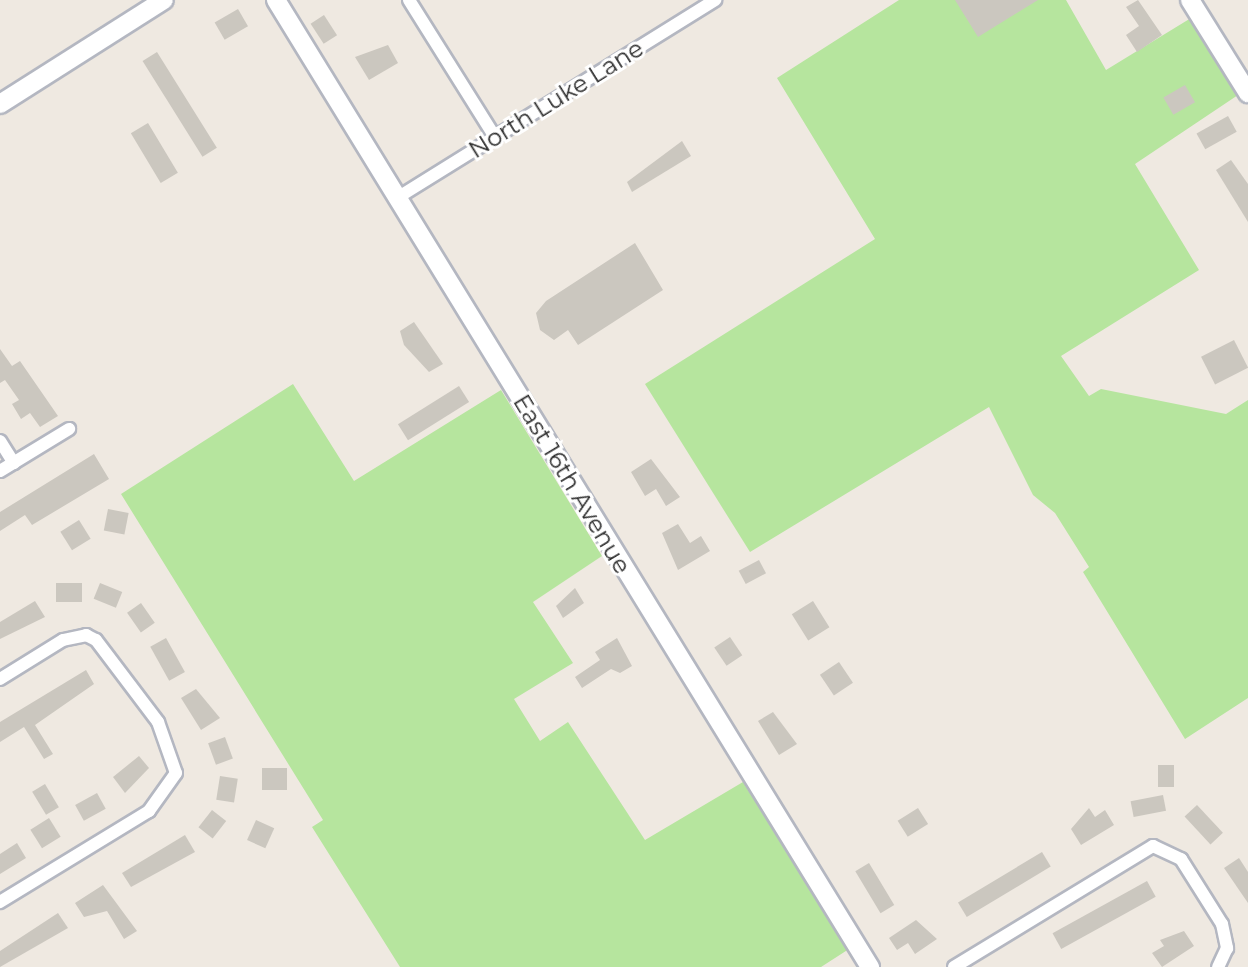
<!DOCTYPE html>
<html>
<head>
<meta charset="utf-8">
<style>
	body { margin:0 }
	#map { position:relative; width:1248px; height:967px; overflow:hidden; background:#efe9e1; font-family:Montserrat,sans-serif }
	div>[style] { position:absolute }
	.green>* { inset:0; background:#b6e59e }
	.building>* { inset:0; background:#cbc7bf; transform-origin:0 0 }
	.roads { filter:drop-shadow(2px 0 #b4b7c1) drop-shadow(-2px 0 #b4b7c1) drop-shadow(0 2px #b4b7c1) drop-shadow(0 -2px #b4b7c1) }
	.street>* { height:12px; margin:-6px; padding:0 6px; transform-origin:6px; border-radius:6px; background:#fff }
	.secondary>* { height:18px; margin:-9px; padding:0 9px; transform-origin:9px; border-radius:9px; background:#fff }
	span { translate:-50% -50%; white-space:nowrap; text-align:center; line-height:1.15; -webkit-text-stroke:6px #fff; paint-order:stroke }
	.street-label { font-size:24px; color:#2e2e2e }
</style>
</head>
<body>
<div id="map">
	<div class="green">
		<i style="clip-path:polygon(899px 0,1066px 0,1106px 70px,1191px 18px,1238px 95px,1135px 164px,1199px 270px,1061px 356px,1089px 396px,1101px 389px,1226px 414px,1248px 400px,1248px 698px,1185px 739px,1083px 572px,1089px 567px,1055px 513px,1033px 495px,989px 407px,750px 552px,645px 384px,875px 239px,777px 78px)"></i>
		<i style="clip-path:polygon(293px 384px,354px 481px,501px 390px,602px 556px,533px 602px,573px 663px,514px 699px,540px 741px,568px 722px,645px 840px,743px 782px,849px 949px,821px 967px,400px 967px,312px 827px,323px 820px,121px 494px)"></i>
	</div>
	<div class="building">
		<i style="clip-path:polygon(955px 0,1038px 0,978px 37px)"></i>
		<i style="clip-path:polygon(1138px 0,1162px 35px,1137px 52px,1126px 35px,1139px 26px,1126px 7px)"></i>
		<i style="left:238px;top:9px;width:20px;height:27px;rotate:60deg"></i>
		<i style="left:324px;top:15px;width:24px;height:16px;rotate:57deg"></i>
		<i style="clip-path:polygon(388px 45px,398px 63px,369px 80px,355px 57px)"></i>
		<i style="left:157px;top:52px;width:113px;height:17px;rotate:58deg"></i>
		<i style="left:1185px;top:85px;width:20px;height:25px;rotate:60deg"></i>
		<i style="left:1228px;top:116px;width:18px;height:36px;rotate:61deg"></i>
		<i style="left:148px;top:123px;width:58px;height:20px;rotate:59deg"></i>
		<i style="clip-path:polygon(682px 141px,691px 156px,632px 192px,627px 182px)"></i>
		<i style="clip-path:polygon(1231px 160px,1248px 184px,1248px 222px,1216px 170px)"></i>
		<i style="clip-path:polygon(635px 243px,663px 290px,578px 345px,568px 330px,554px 340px,540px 330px,536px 313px,546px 301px)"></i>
		<i style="clip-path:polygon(414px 322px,443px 364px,429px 372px,404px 345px,400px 331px)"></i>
		<i style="left:1234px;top:340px;width:31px;height:37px;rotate:63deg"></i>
		<i style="clip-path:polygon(0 349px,12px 366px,20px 361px,58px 416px,40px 427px,30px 413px,21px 419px,12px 404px,19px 400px,5px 380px,0 383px)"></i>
		<i style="left:459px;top:386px;width:19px;height:72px;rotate:58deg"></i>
		<i style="clip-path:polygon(94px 454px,109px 479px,32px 525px,25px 515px,0 531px,0 512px)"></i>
		<i style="clip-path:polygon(651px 459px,680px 497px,666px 506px,656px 489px,645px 496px,631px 472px)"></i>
		<i style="left:108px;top:509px;width:21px;height:22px;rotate:11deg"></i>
		<i style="left:79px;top:520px;width:22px;height:22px;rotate:58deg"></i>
		<i style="clip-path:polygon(678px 524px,690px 543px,701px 536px,710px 551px,678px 570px,662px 533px)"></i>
		<i style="left:759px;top:560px;width:15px;height:23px;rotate:62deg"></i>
		<i style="left:56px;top:583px;width:26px;height:19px"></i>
		<i style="left:100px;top:583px;width:24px;height:17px;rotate:22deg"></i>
		<i style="clip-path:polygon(575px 588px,584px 603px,563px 618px,556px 606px)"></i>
		<i style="clip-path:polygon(35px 601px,45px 617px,0 639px,0 622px)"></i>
		<i style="left:813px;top:601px;width:31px;height:25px;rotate:58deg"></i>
		<i style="left:141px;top:603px;width:24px;height:17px;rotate:55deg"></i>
		<i style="left:730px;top:637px;width:22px;height:19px;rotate:56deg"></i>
		<i style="left:166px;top:638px;width:39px;height:18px;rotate:61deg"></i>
		<i style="clip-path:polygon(617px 638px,632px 666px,620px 673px,611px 669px,582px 688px,575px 677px,600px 660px,595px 652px)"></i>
		<i style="left:839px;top:662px;width:25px;height:23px;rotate:56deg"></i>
		<i style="clip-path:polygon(86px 670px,94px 684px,35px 725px,53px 754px,44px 759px,24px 727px,0 742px,0 722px)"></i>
		<i style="clip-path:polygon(196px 689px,220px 718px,201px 730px,181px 698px)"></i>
		<i style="clip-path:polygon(773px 712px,797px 744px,779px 755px,758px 721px)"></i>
		<i style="left:225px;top:737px;width:23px;height:18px;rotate:70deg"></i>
		<i style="clip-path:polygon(139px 756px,149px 768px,125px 793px,113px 777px)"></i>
		<i style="left:1158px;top:765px;width:16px;height:22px"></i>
		<i style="left:262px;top:768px;width:25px;height:22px"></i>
		<i style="left:220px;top:776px;width:18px;height:24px;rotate:9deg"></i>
		<i style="left:45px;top:784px;width:27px;height:15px;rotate:59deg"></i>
		<i style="left:97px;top:793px;width:18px;height:25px;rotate:61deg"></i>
		<i style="left:1163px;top:795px;width:16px;height:33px;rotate:79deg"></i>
		<i style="left:1197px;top:805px;width:38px;height:17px;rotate:47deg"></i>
		<i style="left:918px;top:808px;width:19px;height:24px;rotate:58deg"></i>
		<i style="clip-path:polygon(1089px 808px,1095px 817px,1105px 810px,1114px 825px,1081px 845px,1071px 829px)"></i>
		<i style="left:212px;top:810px;width:18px;height:22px;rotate:38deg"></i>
		<i style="left:49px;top:818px;width:22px;height:22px;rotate:58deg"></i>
		<i style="left:256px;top:820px;width:20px;height:22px;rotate:24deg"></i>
		<i style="clip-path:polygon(185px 835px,195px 852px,131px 887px,122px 873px)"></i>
		<i style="clip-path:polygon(17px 843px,26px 858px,0 874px,0 854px)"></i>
		<i style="left:1042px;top:852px;width:17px;height:98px;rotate:59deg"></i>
		<i style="clip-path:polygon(1239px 858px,1248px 872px,1248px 903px,1224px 868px)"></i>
		<i style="left:869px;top:863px;width:49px;height:16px;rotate:59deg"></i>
		<i style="left:1147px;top:881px;width:18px;height:108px;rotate:61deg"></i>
		<i style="clip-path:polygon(103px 885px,137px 931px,124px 939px,107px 911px,84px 917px,75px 903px)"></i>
		<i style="clip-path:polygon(58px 913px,68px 928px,0 967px,0 951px)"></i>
		<i style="clip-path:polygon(916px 920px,937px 939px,915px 954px,908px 943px,897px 950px,889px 938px)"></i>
		<i style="clip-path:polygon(1184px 931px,1194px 946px,1162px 967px,1152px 953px,1164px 946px,1160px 940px)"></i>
	</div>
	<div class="roads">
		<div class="street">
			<i style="left:409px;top:0;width:162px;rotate:57.9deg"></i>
			<i style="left:397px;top:198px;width:375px;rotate:-31.9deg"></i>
			<i style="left:0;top:441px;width:26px;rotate:58deg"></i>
			<i style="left:0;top:471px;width:81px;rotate:-31.3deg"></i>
			<i style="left:0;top:679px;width:74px;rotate:-31.8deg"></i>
			<i style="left:63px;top:640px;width:24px;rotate:-12deg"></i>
			<i style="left:86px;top:635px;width:11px;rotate:27deg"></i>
			<i style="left:96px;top:640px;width:103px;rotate:52.9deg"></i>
			<i style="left:158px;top:722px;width:54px;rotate:70.6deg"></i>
			<i style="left:176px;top:773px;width:47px;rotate:125.4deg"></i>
			<i style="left:149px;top:811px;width:175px;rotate:148.6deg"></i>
			<i style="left:954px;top:967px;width:233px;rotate:-31.3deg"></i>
			<i style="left:1153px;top:846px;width:31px;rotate:25deg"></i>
			<i style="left:1181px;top:859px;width:77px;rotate:57.8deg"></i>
			<i style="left:1222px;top:924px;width:25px;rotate:78deg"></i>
			<i style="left:1227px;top:948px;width:21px;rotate:115deg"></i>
		</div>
		<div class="secondary">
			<i style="left:276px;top:0;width:1135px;rotate:58.44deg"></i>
			<i style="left:1190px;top:0;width:110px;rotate:58.1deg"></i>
			<i style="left:0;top:104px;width:194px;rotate:-32.4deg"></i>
		</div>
	</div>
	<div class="street-label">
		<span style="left:556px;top:99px;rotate:-32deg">North Luke Lane</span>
		<span style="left:572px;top:484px;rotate:59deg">East 16th Avenue</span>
	</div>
</div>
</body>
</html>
